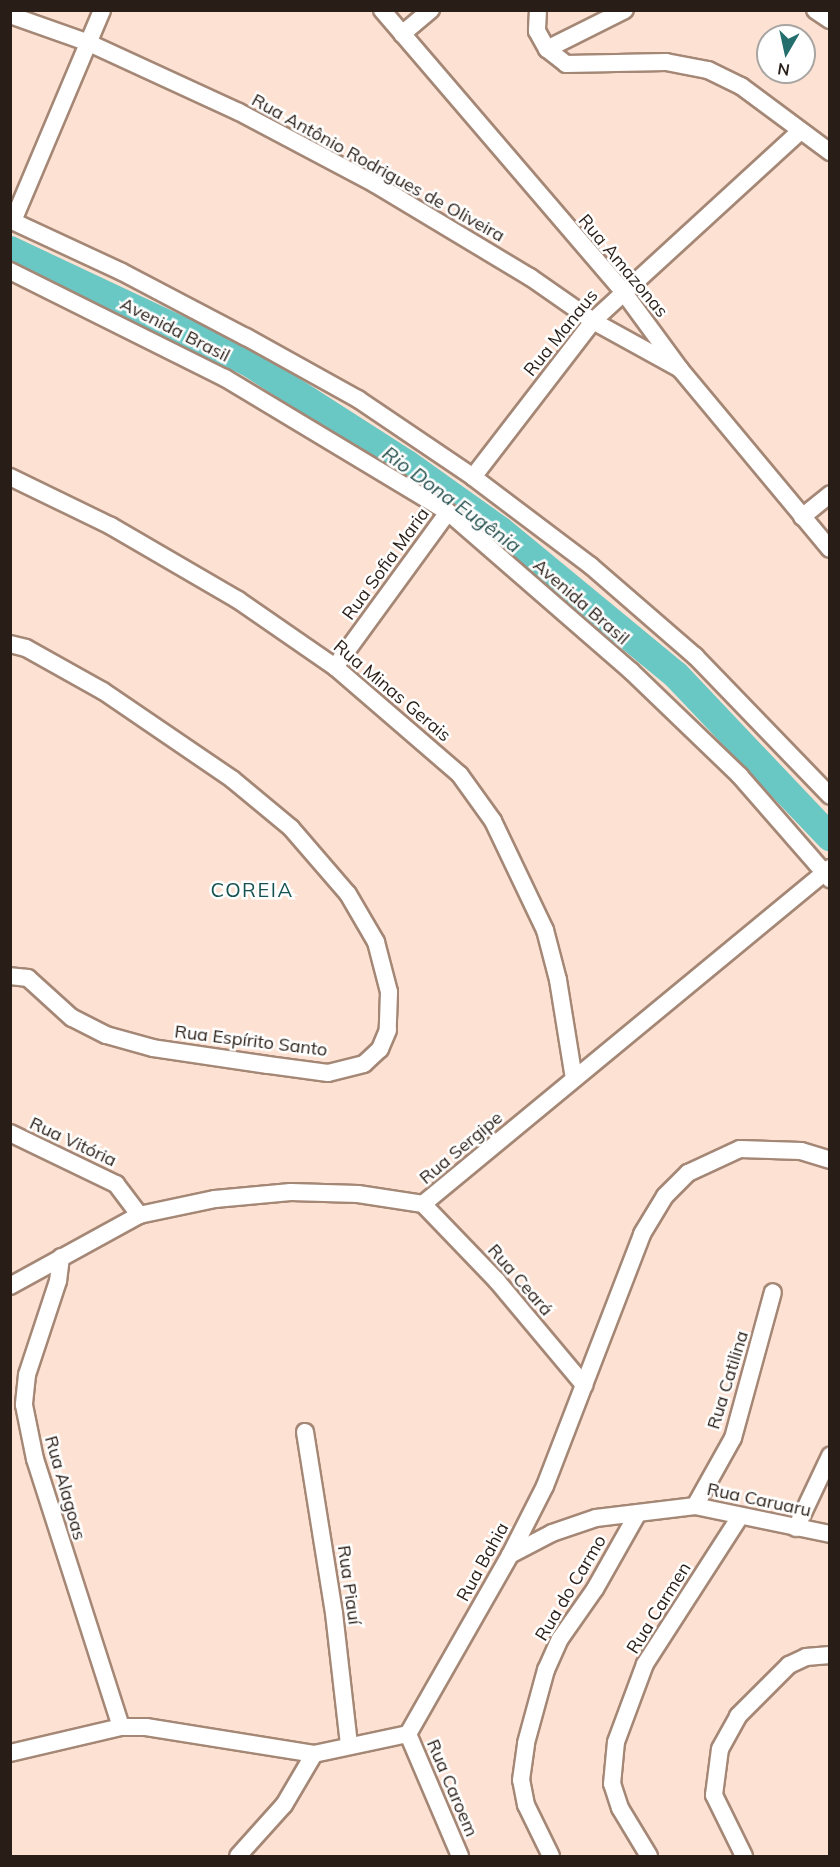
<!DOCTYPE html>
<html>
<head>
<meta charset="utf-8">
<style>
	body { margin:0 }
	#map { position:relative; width:840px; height:1867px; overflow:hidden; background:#fde2d3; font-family:Mulish,sans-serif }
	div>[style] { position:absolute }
	.river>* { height:28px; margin:-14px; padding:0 14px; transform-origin:14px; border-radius:14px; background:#69c7c4 }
	.roads { filter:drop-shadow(2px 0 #a58776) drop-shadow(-2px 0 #a58776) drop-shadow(0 2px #a58776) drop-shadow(0 -2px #a58776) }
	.minor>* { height:16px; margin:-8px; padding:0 8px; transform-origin:8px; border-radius:8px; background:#fff }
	span { translate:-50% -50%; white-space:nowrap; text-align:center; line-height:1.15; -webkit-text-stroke:5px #fff; paint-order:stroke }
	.street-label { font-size:18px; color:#291e17 }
	.water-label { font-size:20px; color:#254f4e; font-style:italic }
	.neighbourhood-label { font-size:20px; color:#155250; letter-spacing:1.5px }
	.frame { position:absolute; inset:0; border:12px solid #291e17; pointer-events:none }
	.north { position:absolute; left:756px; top:24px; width:60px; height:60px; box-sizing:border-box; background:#fff; border:2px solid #a9a5a2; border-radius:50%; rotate:189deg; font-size:16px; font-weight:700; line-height:24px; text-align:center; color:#291e17 }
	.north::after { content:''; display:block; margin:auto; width:21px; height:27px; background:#246f6e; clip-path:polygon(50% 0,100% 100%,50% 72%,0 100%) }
</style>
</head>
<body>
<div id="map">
	<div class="river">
		<i style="left:10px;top:250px;width:263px;rotate:25.2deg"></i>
		<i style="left:248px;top:362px;width:189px;rotate:32.7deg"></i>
		<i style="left:407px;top:464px;width:114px;rotate:35.4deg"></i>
		<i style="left:500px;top:530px;width:228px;rotate:39.5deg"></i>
		<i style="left:676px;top:675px;width:224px;rotate:46.5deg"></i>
	</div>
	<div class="roads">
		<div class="minor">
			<i style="left:382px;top:10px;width:369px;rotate:49.4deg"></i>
			<i style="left:622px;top:290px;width:98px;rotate:53.7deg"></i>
			<i style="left:680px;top:369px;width:234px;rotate:50.2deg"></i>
			<i style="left:538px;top:10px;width:21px;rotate:93deg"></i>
			<i style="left:537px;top:31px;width:21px;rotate:61deg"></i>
			<i style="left:547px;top:49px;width:24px;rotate:38deg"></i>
			<i style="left:566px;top:64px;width:100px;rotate:-1.1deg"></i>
			<i style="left:666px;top:62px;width:43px;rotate:10.8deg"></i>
			<i style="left:708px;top:70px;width:37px;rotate:26deg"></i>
			<i style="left:741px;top:86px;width:111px;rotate:36.6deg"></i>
			<i style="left:815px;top:10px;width:18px;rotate:34deg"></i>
			<i style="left:10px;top:15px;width:84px;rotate:19.5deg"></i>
			<i style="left:89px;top:43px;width:165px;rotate:24.7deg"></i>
			<i style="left:239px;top:112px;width:154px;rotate:27.9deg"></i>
			<i style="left:375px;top:184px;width:181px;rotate:31deg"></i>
			<i style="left:530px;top:277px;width:77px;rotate:34.9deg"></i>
			<i style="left:593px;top:321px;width:99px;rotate:28.9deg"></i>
			<i style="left:402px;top:34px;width:38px;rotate:-40deg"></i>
			<i style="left:547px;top:49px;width:87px;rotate:-26.6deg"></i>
			<i style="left:10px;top:220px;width:123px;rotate:24.9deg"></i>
			<i style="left:122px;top:272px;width:140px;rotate:27.7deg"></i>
			<i style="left:246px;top:337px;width:128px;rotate:29deg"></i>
			<i style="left:358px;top:399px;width:139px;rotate:34.1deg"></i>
			<i style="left:473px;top:477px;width:148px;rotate:37deg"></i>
			<i style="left:591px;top:566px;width:138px;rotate:40.9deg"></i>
			<i style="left:695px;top:656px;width:194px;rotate:46deg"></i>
			<i style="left:13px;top:221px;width:229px;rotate:-67.1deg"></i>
			<i style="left:10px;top:271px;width:240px;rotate:26.5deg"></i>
			<i style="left:225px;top:378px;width:260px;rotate:31deg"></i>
			<i style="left:448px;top:512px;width:242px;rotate:41deg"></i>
			<i style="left:631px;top:671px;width:151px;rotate:43.9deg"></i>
			<i style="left:740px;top:776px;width:137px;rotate:48.9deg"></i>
			<i style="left:10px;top:477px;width:112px;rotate:25.9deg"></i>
			<i style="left:111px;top:526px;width:147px;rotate:30.2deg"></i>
			<i style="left:238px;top:600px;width:118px;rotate:34.6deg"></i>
			<i style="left:335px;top:667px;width:165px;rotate:40.8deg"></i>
			<i style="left:460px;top:775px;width:57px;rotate:54.3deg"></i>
			<i style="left:493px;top:821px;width:121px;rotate:64.5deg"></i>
			<i style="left:545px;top:930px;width:52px;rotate:75.4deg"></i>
			<i style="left:558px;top:980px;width:100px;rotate:80.8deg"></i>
			<i style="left:473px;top:477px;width:197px;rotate:-52.4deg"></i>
			<i style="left:593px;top:321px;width:281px;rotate:-42.5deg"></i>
			<i style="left:802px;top:517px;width:36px;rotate:-39deg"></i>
			<i style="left:10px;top:644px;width:16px;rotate:14deg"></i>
			<i style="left:26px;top:648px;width:88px;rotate:29.2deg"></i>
			<i style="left:103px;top:691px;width:156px;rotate:34.3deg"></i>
			<i style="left:232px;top:779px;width:77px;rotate:39.7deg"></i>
			<i style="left:291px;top:828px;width:87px;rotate:49.2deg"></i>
			<i style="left:348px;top:894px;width:56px;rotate:59.7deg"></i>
			<i style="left:376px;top:942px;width:52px;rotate:75.4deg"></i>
			<i style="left:389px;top:992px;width:38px;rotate:92deg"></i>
			<i style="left:388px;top:1030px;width:21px;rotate:113deg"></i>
			<i style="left:380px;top:1049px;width:22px;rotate:137deg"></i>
			<i style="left:364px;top:1064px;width:37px;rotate:166deg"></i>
			<i style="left:328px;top:1073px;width:61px;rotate:-172.4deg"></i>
			<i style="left:268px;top:1065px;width:116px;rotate:-171.6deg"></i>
			<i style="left:153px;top:1048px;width:49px;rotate:-164.5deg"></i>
			<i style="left:106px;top:1035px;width:38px;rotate:-153deg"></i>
			<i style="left:72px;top:1018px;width:59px;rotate:-137.7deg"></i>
			<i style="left:28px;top:978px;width:18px;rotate:-174deg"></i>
			<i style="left:335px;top:667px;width:192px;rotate:-53.9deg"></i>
			<i style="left:10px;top:1133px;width:118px;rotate:25.7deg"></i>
			<i style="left:116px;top:1184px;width:39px;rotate:53deg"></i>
			<i style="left:423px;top:1204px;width:528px;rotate:-39.54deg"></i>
			<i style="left:423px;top:1204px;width:107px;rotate:46.1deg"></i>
			<i style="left:497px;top:1281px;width:136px;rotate:50.1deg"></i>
			<i style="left:61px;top:1257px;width:24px;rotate:97deg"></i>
			<i style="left:58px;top:1281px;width:99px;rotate:108.3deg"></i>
			<i style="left:27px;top:1375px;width:30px;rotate:96deg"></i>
			<i style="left:24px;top:1405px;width:55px;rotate:78.5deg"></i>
			<i style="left:35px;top:1459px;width:281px;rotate:72.2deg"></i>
			<i style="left:10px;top:1286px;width:147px;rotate:-28.8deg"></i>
			<i style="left:139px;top:1215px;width:78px;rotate:-11.9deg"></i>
			<i style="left:215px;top:1199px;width:76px;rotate:-5.3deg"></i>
			<i style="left:291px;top:1192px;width:67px;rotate:1.7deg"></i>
			<i style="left:358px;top:1194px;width:66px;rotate:8.7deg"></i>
			<i style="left:305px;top:1432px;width:183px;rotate:80.9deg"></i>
			<i style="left:334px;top:1613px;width:133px;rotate:83.5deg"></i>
			<i style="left:695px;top:1506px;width:78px;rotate:-60.8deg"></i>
			<i style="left:733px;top:1438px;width:151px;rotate:-74.7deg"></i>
			<i style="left:796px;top:1528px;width:80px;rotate:-64.7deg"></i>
			<i style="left:510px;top:1555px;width:47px;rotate:-27.6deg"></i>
			<i style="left:552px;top:1533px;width:46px;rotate:-18.8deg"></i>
			<i style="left:596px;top:1518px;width:100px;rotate:-6.9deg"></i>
			<i style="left:695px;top:1506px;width:138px;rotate:11.7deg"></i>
			<i style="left:408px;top:1734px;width:133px;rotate:66.9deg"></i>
			<i style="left:10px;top:1753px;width:114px;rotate:-13.2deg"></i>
			<i style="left:121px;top:1727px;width:25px"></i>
			<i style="left:146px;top:1727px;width:170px;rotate:9.1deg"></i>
			<i style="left:314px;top:1754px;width:96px;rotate:-12deg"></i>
			<i style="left:408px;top:1734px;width:206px;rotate:-60.3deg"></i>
			<i style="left:510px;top:1555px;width:77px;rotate:-63.1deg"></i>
			<i style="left:545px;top:1486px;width:270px;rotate:-68.9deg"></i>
			<i style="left:642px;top:1234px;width:44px;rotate:-58.8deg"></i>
			<i style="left:665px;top:1196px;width:33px;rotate:-45deg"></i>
			<i style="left:688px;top:1173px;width:57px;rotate:-24.8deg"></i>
			<i style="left:740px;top:1149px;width:61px;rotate:1.9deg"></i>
			<i style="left:801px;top:1151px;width:30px;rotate:17deg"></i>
			<i style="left:238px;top:1856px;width:69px;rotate:-48deg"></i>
			<i style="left:284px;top:1805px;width:59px;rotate:-59.5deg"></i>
			<i style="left:551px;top:1856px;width:57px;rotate:-116.1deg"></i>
			<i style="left:526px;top:1805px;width:25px;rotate:-101deg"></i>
			<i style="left:521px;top:1780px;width:37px;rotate:-82deg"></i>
			<i style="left:526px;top:1743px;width:76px;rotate:-74.7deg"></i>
			<i style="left:546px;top:1670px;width:34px;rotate:-66deg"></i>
			<i style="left:560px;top:1639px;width:61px;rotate:-55deg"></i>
			<i style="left:595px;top:1589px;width:87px;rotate:-60.5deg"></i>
			<i style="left:649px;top:1856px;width:56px;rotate:-121.1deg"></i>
			<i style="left:620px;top:1808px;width:25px;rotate:-108deg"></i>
			<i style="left:612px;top:1784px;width:42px;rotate:-84.6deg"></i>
			<i style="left:616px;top:1742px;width:83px;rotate:-69.6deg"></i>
			<i style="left:645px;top:1664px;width:174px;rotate:-57.2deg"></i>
			<i style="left:744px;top:1856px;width:68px;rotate:-116.2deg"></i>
			<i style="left:714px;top:1795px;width:46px;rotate:-82.6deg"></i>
			<i style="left:720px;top:1749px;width:38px;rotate:-61deg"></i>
			<i style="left:738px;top:1716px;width:72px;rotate:-45deg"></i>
			<i style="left:789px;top:1665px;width:19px;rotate:-25deg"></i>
			<i style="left:806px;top:1657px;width:24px;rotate:-5deg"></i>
		</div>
	</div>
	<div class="street-label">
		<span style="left:378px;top:168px;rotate:29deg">Rua Antônio Rodrigues de Oliveira</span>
		<span style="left:623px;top:266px;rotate:50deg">Rua Amazonas</span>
		<span style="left:175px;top:330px;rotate:27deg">Avenida Brasil</span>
		<span style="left:561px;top:333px;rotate:-51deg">Rua Manaus</span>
		<span style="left:386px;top:564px;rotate:-54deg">Rua Sofia Maria</span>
		<span style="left:581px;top:602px;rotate:41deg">Avenida Brasil</span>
		<span style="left:392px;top:691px;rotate:40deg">Rua Minas Gerais</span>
		<span style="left:251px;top:1041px;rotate:7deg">Rua Espírito Santo</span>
		<span style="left:73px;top:1142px;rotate:25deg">Rua Vitória</span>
		<span style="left:461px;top:1148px;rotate:-40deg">Rua Sergipe</span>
		<span style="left:520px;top:1280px;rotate:49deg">Rua Ceará</span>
		<span style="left:728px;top:1380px;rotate:-73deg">Rua Catilina</span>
		<span style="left:65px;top:1488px;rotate:74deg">Rua Alagoas</span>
		<span style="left:759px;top:1500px;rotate:12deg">Rua Caruaru</span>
		<span style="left:483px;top:1562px;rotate:-61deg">Rua Bahia</span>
		<span style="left:349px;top:1585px;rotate:82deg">Rua Piauí</span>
		<span style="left:571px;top:1588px;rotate:-59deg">Rua do Carmo</span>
		<span style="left:659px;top:1608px;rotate:-58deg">Rua Carmen</span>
		<span style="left:452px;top:1788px;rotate:67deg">Rua Caroem</span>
	</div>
	<div class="water-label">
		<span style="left:452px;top:499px;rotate:36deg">Rio Dona Eugênia</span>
	</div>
	<div class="neighbourhood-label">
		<span style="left:252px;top:889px">COREIA</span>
	</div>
	<div class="frame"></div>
	<div class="north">N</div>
</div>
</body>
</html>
